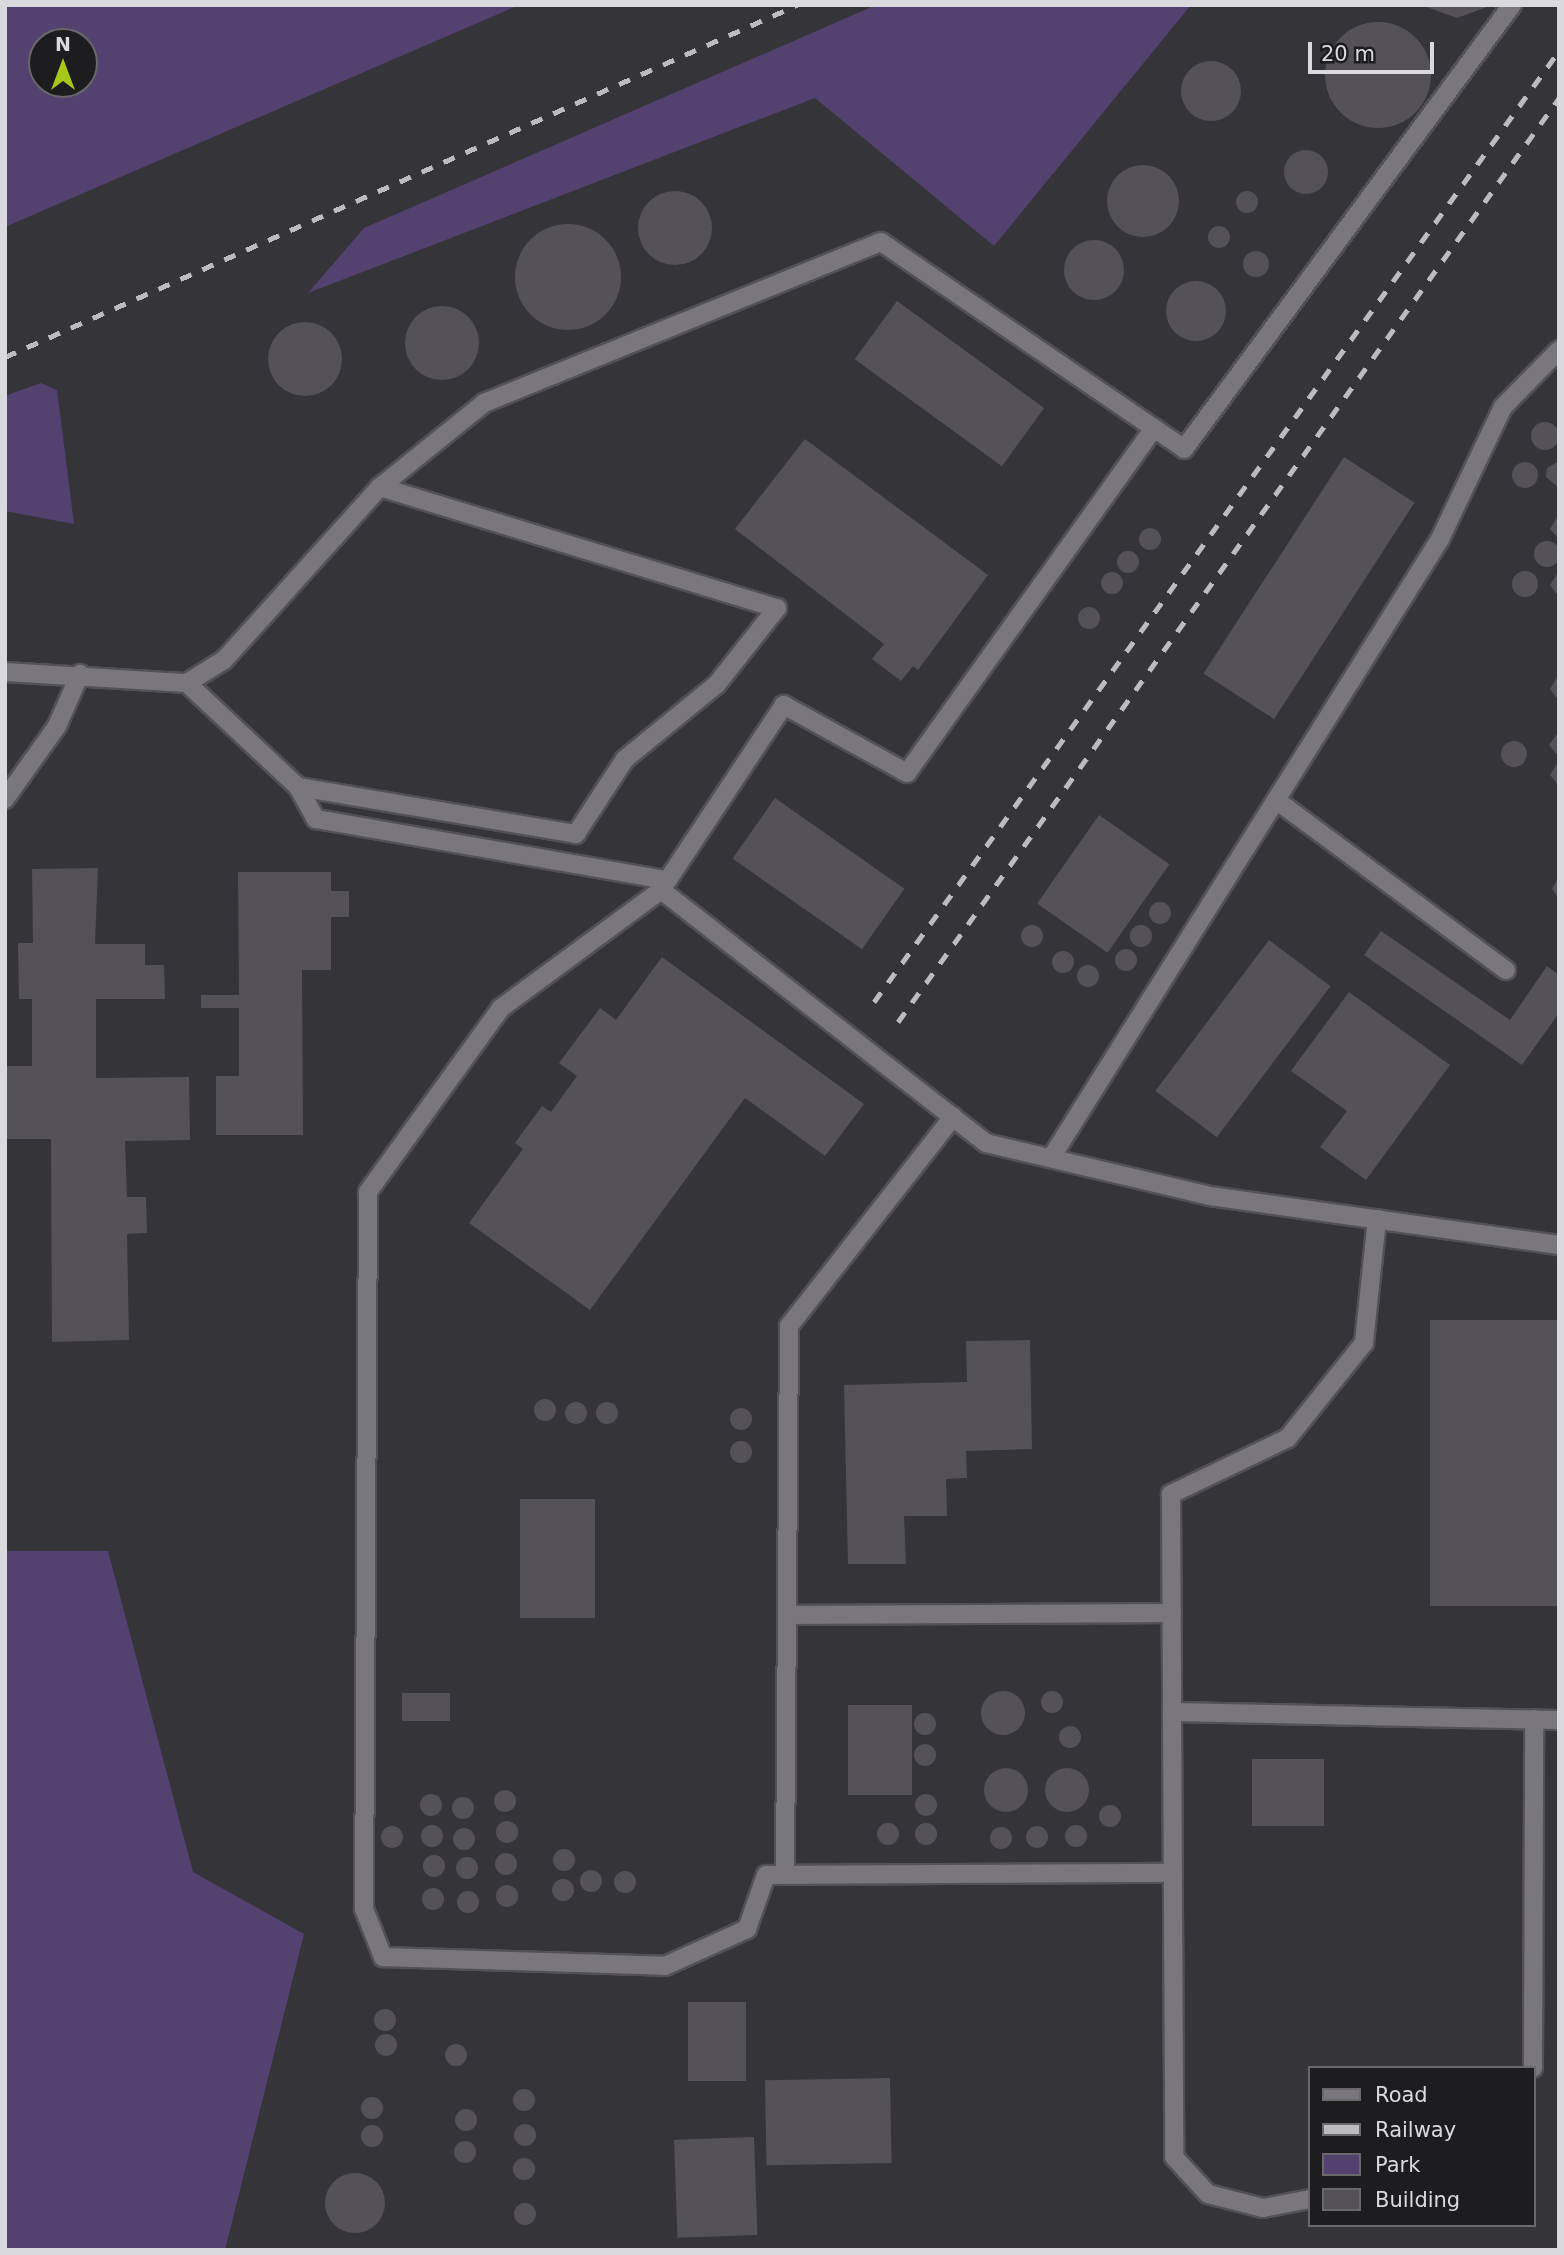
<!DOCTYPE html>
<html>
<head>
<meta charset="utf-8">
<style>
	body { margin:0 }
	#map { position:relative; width:1564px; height:2255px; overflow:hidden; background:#353439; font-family:"DejaVu Sans",sans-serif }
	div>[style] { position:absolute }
	.green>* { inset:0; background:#534170 }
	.building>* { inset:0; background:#545258; transform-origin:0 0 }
	.round { border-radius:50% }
	.roads { filter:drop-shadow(2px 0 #525155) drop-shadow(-2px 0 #525155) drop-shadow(0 2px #525155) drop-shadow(0 -2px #525155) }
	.minor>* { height:18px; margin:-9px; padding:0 9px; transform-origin:9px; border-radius:9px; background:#79777d }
	.rail>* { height:5px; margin-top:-2.5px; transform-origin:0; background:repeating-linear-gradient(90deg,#bcbbbf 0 12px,transparent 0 24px) }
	span { translate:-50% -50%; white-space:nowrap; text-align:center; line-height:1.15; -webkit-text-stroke:7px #1d1c1e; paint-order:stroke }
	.frame { position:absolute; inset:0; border:7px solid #dad9dd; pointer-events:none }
	.legend { position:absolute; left:1308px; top:2066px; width:228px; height:161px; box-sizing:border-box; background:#1d1c1e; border:2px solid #69686a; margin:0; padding:9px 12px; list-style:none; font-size:21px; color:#dad9dd }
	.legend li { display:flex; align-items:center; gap:14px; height:35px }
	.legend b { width:35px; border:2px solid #69686a }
	.north { position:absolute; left:28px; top:28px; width:70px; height:70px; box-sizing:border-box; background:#1d1c1e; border:2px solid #69686a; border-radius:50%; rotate:0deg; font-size:19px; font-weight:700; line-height:28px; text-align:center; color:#dad9dd }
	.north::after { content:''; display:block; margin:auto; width:24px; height:32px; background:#a8c71d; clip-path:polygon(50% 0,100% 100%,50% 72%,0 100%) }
	.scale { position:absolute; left:1308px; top:42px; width:126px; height:32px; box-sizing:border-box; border:4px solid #dad9dd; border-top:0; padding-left:9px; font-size:21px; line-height:24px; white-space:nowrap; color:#dad9dd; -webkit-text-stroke:5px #1d1c1e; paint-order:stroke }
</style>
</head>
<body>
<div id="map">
	<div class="green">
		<i style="clip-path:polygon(evenodd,5px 5px,519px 5px,5px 227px,5px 5px,42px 42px,84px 42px,84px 84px,42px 84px,42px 42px)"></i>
		<i style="clip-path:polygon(876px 5px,1191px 5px,994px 246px,815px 98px,308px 293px,364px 228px)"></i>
		<i style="clip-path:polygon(41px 383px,57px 390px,74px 524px,5px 511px,5px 396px)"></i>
		<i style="clip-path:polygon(5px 1551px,108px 1551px,193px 1872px,304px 1934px,225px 2250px,5px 2250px)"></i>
	</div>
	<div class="building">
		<i style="clip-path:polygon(1421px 5px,1492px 5px,1457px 18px)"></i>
		<i class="round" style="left:1325px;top:22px;width:106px;height:106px"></i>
		<i class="round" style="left:1181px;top:61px;width:60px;height:60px"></i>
		<i class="round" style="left:1284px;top:150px;width:44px;height:44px"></i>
		<i class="round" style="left:1107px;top:165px;width:72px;height:72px"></i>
		<i class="round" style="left:1236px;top:191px;width:22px;height:22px"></i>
		<i class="round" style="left:638px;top:191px;width:74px;height:74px"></i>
		<i class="round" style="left:515px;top:224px;width:106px;height:106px"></i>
		<i class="round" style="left:1208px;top:226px;width:22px;height:22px"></i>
		<i class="round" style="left:1064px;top:240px;width:60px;height:60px"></i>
		<i class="round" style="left:1243px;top:251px;width:26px;height:26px"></i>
		<i class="round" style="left:1166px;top:281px;width:60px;height:60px"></i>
		<i style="left:897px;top:301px;width:182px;height:72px;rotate:36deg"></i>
		<i class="round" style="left:405px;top:306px;width:74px;height:74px"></i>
		<i class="round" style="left:268px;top:322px;width:74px;height:74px"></i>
		<i class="round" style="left:1531px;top:422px;width:28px;height:28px"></i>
		<i style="clip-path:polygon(805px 439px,988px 575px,918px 670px,913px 666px,901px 681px,872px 659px,884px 644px,735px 529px)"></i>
		<i style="left:1344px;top:457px;width:84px;height:258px;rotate:33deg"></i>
		<i style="clip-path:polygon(1559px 461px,1559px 488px,1546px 477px,1547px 468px)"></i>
		<i class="round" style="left:1512px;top:462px;width:26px;height:26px"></i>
		<i style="clip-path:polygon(1559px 514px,1559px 539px,1550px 529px)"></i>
		<i class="round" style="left:1139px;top:528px;width:22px;height:22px"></i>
		<i class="round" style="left:1534px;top:541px;width:26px;height:26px"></i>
		<i class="round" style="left:1117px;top:551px;width:22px;height:22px"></i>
		<i class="round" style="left:1512px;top:571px;width:26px;height:26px"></i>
		<i style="clip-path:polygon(1559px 571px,1559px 597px,1550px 585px)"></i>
		<i class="round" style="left:1101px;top:572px;width:22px;height:22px"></i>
		<i class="round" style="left:1078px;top:607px;width:22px;height:22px"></i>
		<i style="clip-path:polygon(1559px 674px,1559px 701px,1550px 689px)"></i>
		<i style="clip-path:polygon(1559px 731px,1559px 757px,1549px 745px)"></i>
		<i class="round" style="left:1501px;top:741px;width:26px;height:26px"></i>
		<i style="clip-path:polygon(1559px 760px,1559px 786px,1550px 775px)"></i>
		<i style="left:775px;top:798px;width:158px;height:74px;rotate:35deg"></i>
		<i style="left:1099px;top:815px;width:86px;height:108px;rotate:35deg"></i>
		<i style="clip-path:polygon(98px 868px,95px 944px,145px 944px,145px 965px,164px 965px,165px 999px,96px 999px,96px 1078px,189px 1077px,190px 1140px,125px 1141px,127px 1197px,146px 1197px,147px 1233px,127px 1234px,129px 1340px,52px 1342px,51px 1139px,5px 1139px,5px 1066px,32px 1066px,32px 999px,19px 999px,18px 943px,33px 943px,32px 869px)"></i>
		<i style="clip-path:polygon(238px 872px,331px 872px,331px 891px,349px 891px,349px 917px,331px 917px,331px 970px,302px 970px,303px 1135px,216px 1135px,216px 1076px,239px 1076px,239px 1008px,201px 1008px,201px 995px,239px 995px)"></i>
		<i style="clip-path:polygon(1559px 876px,1559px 899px,1552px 889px)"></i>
		<i class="round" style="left:1149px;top:902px;width:22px;height:22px"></i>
		<i class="round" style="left:1021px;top:925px;width:22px;height:22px"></i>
		<i class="round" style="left:1130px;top:925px;width:22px;height:22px"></i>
		<i style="clip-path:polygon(1381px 931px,1510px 1020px,1547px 966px,1559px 975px,1559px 1013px,1522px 1065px,1364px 955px)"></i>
		<i style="left:1269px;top:940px;width:77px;height:189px;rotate:37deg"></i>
		<i class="round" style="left:1115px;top:949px;width:22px;height:22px"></i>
		<i class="round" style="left:1052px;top:951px;width:22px;height:22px"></i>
		<i style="clip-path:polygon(662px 957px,864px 1104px,825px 1156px,745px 1098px,590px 1310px,469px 1223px,523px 1149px,515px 1143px,542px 1106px,551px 1112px,577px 1076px,559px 1063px,600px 1008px,616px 1020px)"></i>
		<i class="round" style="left:1077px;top:965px;width:22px;height:22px"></i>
		<i style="clip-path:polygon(1349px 992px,1450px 1065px,1366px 1180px,1320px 1147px,1347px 1111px,1291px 1071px)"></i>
		<i style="left:1559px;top:1320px;width:286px;height:129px;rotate:90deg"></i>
		<i style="clip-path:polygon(1030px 1340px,1032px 1449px,966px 1451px,967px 1478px,946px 1479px,947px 1516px,904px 1516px,906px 1564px,848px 1564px,844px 1385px,967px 1382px,966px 1341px)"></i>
		<i class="round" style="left:534px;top:1399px;width:22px;height:22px"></i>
		<i class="round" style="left:565px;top:1402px;width:22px;height:22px"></i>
		<i class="round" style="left:596px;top:1402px;width:22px;height:22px"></i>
		<i class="round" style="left:730px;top:1408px;width:22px;height:22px"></i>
		<i class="round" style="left:730px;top:1441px;width:22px;height:22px"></i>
		<i style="left:595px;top:1499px;width:119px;height:75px;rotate:90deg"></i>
		<i class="round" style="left:1041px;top:1691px;width:22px;height:22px"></i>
		<i class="round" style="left:981px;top:1691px;width:44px;height:44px"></i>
		<i style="left:450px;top:1693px;width:28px;height:48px;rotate:90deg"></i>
		<i style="left:848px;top:1705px;width:64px;height:90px"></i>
		<i class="round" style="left:914px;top:1713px;width:22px;height:22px"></i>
		<i class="round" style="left:1059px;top:1726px;width:22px;height:22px"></i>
		<i class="round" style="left:914px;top:1744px;width:22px;height:22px"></i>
		<i style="left:1252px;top:1759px;width:72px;height:67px"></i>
		<i class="round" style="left:984px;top:1768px;width:44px;height:44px"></i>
		<i class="round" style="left:1045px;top:1768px;width:44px;height:44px"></i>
		<i class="round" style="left:494px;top:1790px;width:22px;height:22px"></i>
		<i class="round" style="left:420px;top:1794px;width:22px;height:22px"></i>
		<i class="round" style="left:915px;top:1794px;width:22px;height:22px"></i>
		<i class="round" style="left:452px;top:1797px;width:22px;height:22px"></i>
		<i class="round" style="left:1099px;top:1805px;width:22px;height:22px"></i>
		<i class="round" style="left:496px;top:1821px;width:22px;height:22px"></i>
		<i class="round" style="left:915px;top:1823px;width:22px;height:22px"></i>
		<i class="round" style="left:877px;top:1823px;width:22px;height:22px"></i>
		<i class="round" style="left:421px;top:1825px;width:22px;height:22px"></i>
		<i class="round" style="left:1065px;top:1825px;width:22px;height:22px"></i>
		<i class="round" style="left:1026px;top:1826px;width:22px;height:22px"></i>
		<i class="round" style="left:381px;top:1826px;width:22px;height:22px"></i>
		<i class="round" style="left:990px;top:1827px;width:22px;height:22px"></i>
		<i class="round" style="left:453px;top:1828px;width:22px;height:22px"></i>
		<i class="round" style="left:553px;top:1849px;width:22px;height:22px"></i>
		<i class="round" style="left:495px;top:1853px;width:22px;height:22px"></i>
		<i class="round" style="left:423px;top:1855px;width:22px;height:22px"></i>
		<i class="round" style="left:456px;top:1857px;width:22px;height:22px"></i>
		<i class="round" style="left:580px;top:1870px;width:22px;height:22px"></i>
		<i class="round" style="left:614px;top:1871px;width:22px;height:22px"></i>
		<i class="round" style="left:552px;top:1879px;width:22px;height:22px"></i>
		<i class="round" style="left:496px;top:1885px;width:22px;height:22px"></i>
		<i class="round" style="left:422px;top:1888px;width:22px;height:22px"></i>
		<i class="round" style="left:457px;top:1891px;width:22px;height:22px"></i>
		<i style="left:688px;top:2002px;width:58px;height:79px"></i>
		<i class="round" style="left:374px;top:2009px;width:22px;height:22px"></i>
		<i class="round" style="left:375px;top:2034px;width:22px;height:22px"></i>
		<i class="round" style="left:445px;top:2044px;width:22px;height:22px"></i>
		<i style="left:890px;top:2078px;width:85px;height:125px;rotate:89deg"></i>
		<i class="round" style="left:513px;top:2089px;width:22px;height:22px"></i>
		<i class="round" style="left:361px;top:2097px;width:22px;height:22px"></i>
		<i class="round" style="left:455px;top:2109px;width:22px;height:22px"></i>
		<i class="round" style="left:514px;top:2124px;width:22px;height:22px"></i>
		<i class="round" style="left:361px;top:2125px;width:22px;height:22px"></i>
		<i style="left:754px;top:2137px;width:98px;height:80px;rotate:88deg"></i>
		<i class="round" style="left:454px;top:2141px;width:22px;height:22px"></i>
		<i class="round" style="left:513px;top:2158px;width:22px;height:22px"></i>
		<i class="round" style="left:325px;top:2173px;width:60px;height:60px"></i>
		<i class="round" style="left:514px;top:2203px;width:22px;height:22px"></i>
	</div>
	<div class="roads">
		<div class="minor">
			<i style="left:1154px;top:428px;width:424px;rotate:125.6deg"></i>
			<i style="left:907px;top:773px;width:141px;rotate:-151.1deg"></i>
			<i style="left:784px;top:705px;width:222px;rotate:123.6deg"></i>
			<i style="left:661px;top:890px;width:412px;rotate:37.9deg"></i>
			<i style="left:986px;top:1143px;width:230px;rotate:13.3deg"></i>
			<i style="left:1210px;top:1196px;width:352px;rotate:8deg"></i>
			<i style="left:380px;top:487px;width:134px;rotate:-38.9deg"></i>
			<i style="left:484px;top:403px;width:428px;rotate:-22.1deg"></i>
			<i style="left:881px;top:242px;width:367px;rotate:34.3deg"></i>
			<i style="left:1184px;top:449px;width:552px;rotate:-53.55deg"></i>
			<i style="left:5px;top:672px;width:182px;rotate:3.5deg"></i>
			<i style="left:187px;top:683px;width:44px;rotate:-31.9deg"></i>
			<i style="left:224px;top:660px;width:233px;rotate:-48deg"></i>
			<i style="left:380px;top:487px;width:415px;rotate:17deg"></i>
			<i style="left:777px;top:608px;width:97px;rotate:128.3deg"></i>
			<i style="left:717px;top:684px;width:119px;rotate:140.8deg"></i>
			<i style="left:625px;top:759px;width:90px;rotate:123.2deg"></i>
			<i style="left:576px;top:834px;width:282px;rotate:-170.4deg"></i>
			<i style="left:298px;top:787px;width:152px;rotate:-136.9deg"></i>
			<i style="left:298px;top:787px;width:37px;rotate:61deg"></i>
			<i style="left:316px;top:819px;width:356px;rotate:9.9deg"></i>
			<i style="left:5px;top:799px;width:90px;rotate:-54.5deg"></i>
			<i style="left:57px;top:726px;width:57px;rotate:-66.1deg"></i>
			<i style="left:1276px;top:800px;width:286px;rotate:36.5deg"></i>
			<i style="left:661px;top:890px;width:199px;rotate:143.6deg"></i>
			<i style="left:501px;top:1008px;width:227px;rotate:125.9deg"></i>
			<i style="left:368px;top:1192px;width:717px;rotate:90.32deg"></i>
			<i style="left:364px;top:1909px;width:52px;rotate:68.4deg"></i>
			<i style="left:383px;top:1957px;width:282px;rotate:1.8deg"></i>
			<i style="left:665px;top:1966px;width:90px;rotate:-24.3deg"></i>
			<i style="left:747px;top:1929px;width:57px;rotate:-70.6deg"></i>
			<i style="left:766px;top:1875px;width:407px;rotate:-0.3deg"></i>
			<i style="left:1051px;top:1158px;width:731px;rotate:-57.85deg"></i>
			<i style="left:1440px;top:539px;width:146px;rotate:-64.5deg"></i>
			<i style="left:1503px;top:407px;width:80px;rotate:-45.5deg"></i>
			<i style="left:1377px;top:1219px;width:125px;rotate:96deg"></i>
			<i style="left:1364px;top:1343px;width:122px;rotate:128.7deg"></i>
			<i style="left:1288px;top:1438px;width:130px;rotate:154.4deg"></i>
			<i style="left:1171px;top:1494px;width:218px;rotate:89.7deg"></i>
			<i style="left:1172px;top:1712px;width:387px;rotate:1.2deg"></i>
			<i style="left:787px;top:1615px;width:385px;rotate:-0.3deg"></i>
			<i style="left:1172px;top:1712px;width:445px;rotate:89.7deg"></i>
			<i style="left:1174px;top:2157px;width:50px;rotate:47.4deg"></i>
			<i style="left:1208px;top:2194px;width:57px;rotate:14.3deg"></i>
			<i style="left:1263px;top:2208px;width:48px;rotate:-10.8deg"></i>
			<i style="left:785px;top:1874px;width:548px;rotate:-89.58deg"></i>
			<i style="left:789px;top:1326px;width:266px;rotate:-51.9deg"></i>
			<i style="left:1533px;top:2068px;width:349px;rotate:-89.8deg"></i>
		</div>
	</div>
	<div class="rail">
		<i style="left:5px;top:357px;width:867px;rotate:-23.96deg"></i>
		<i style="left:874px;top:1002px;width:1172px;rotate:-54.24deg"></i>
		<i style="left:898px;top:1022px;width:1136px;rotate:-54.42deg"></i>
	</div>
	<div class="frame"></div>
	<ul class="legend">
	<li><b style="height:9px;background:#79777d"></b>Road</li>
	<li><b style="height:9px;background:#bcbbbf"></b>Railway</li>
	<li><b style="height:19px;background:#534170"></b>Park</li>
	<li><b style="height:19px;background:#545258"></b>Building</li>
	</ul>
	<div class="north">N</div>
	<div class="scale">20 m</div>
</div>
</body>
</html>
